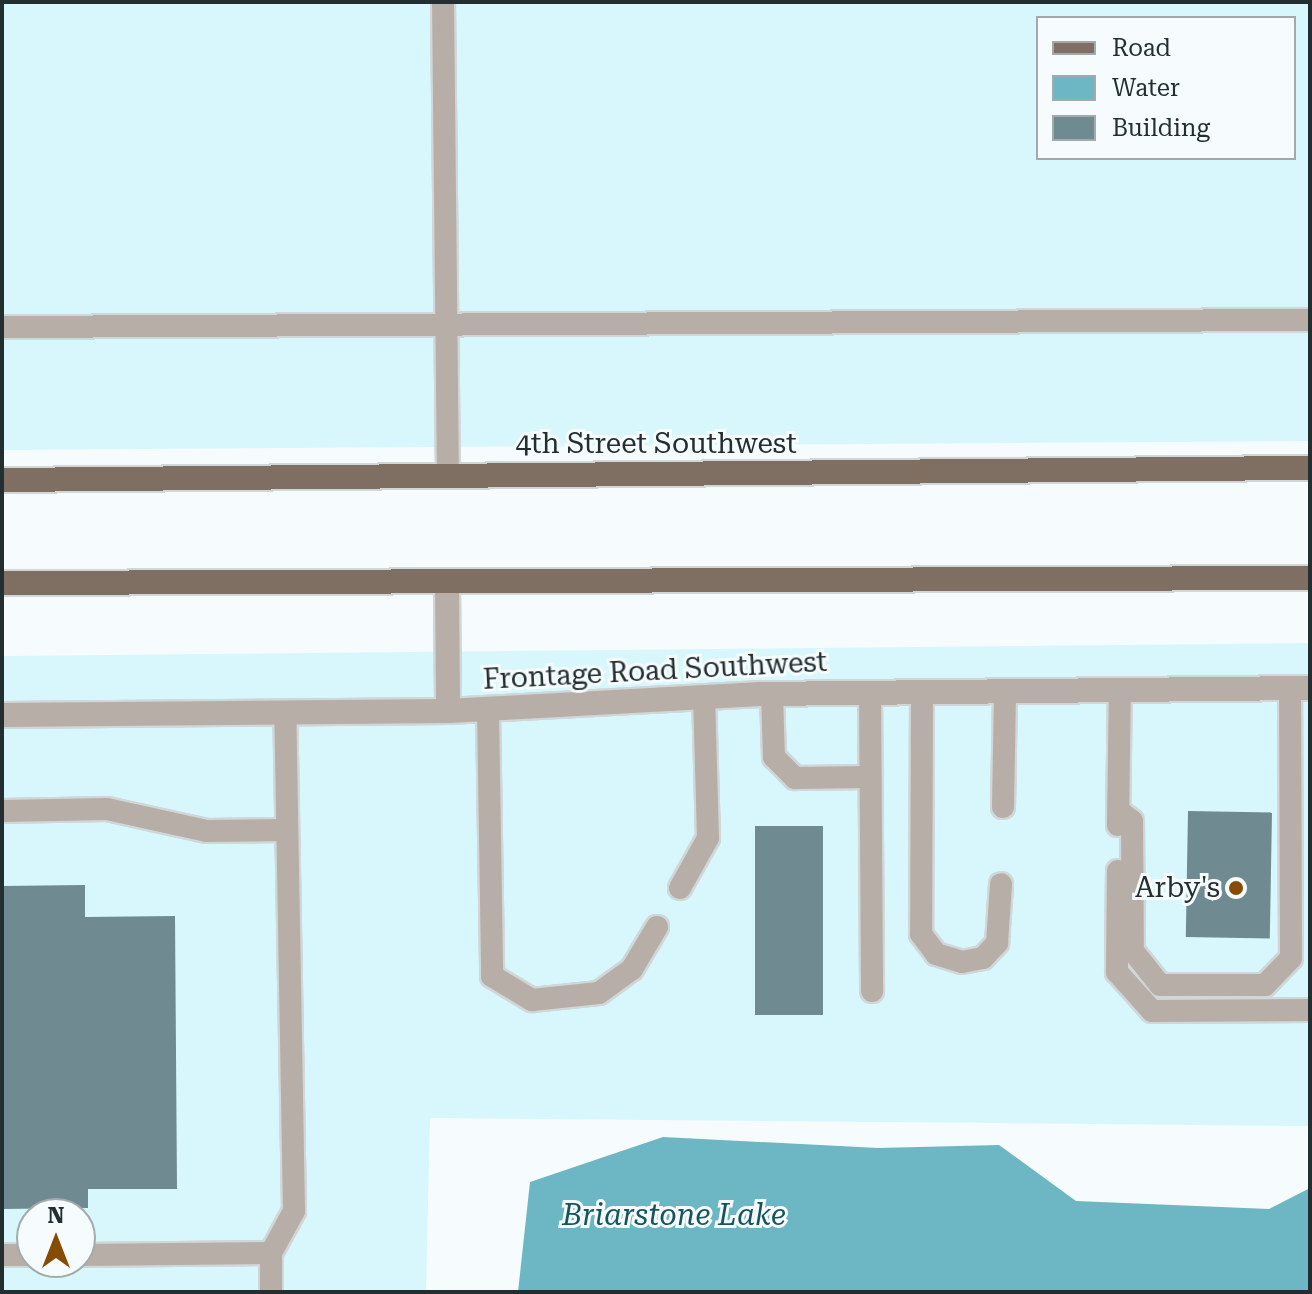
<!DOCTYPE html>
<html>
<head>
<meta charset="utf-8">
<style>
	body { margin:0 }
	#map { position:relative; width:1312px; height:1294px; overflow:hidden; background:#f6fcfd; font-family:"Roboto Serif",serif }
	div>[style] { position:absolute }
	.built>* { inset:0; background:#d8f7fd }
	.water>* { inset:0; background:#6db6c4 }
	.building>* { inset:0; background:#6f8a90; transform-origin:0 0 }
	.roads { filter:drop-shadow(2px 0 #d0d7d8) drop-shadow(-2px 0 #d0d7d8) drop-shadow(0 2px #d0d7d8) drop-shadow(0 -2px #d0d7d8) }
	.lane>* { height:22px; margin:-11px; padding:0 11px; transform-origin:11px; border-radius:11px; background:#b7aea7 }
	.street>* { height:24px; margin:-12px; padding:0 12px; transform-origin:12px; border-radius:12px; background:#b7aea7 }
	.primary>* { height:24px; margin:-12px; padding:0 12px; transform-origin:12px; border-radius:12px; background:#7e6f62 }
	.dots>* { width:22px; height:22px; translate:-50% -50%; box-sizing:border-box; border:4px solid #f6fcfd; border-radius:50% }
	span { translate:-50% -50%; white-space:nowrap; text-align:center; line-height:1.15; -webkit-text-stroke:6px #f6fcfd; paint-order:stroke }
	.street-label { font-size:28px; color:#232e30 }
	.poi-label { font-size:28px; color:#232e30 }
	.right { translate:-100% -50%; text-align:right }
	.water-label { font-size:30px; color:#165560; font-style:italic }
	.frame { position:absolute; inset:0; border:4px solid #232e30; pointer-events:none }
	.legend { position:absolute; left:1036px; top:16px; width:260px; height:144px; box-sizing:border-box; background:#f6fcfd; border:2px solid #a2aaab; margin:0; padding:10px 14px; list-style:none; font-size:24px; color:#232e30 }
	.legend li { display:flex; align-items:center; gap:16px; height:40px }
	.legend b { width:40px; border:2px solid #a2aaab }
	.north { position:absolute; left:16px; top:1198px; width:80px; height:80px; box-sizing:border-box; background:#f6fcfd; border:2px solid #a2aaab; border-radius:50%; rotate:0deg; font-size:22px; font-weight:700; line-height:32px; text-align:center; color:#232e30 }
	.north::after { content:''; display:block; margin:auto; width:28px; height:36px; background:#874c03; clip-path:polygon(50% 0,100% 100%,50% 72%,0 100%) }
</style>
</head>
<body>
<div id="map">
	<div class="built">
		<i style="clip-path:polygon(evenodd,2px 2px,1310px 2px,1310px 441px,2px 450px,2px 2px,1038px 18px,1294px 18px,1294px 158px,1038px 158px,1038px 18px)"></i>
		<i style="clip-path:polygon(evenodd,1310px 643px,1310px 1126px,430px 1118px,426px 1292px,2px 1292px,2px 656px,1310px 643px,32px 1214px,80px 1214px,80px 1262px,32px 1262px,32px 1214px)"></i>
	</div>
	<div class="water">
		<i style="clip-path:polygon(663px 1137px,878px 1148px,999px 1145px,1076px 1201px,1269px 1209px,1310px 1188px,1310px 1292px,518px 1292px,530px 1182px)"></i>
	</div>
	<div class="building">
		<i style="left:1188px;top:811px;width:84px;height:126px;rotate:1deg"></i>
		<i style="left:755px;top:826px;width:68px;height:189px"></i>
		<i style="clip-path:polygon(85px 885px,85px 917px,175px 916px,177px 1189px,88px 1189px,88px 1208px,2px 1209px,2px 886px)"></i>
	</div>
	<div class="roads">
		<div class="lane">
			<i style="left:443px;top:2px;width:474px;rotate:89.4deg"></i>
			<i style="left:2px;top:327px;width:1308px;rotate:-0.31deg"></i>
			<i style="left:870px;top:692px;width:299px;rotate:89.6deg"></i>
			<i style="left:922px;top:692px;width:242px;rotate:90.2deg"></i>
			<i style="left:921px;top:934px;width:25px;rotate:53deg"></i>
			<i style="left:936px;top:954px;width:27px;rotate:17deg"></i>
			<i style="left:962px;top:962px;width:21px;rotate:-11deg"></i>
			<i style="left:983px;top:958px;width:21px;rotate:-47deg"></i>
			<i style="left:997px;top:943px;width:59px;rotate:-86.1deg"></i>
			<i style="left:772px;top:694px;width:63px;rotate:88.2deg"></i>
			<i style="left:774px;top:757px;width:30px;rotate:45deg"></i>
			<i style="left:795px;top:778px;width:75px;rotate:-0.8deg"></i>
			<i style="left:488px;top:709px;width:267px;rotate:89.1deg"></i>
			<i style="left:492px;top:976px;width:47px;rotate:31deg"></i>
			<i style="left:532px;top:1000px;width:67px;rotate:-6deg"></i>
			<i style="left:599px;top:993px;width:41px;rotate:-36deg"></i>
			<i style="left:632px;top:969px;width:49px;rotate:-59.2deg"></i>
			<i style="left:1003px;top:807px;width:116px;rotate:-89deg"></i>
			<i style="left:2px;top:811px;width:105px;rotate:-1.1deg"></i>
			<i style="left:107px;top:809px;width:101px;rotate:12.5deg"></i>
			<i style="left:206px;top:831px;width:81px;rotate:-0.7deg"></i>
			<i style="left:1119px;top:811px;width:16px;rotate:38deg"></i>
			<i style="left:1132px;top:821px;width:130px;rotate:89.6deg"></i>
			<i style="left:1133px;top:951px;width:43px;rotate:51.5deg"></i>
			<i style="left:1160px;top:985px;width:105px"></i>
			<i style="left:1265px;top:985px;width:37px;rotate:-46deg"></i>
			<i style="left:1291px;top:958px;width:270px;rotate:-90.2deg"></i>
			<i style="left:1118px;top:825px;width:135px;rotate:-89.2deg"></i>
			<i style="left:1118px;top:871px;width:101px;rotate:90.6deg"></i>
			<i style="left:1117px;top:972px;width:52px;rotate:48.1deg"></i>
			<i style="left:1152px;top:1011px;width:158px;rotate:-0.4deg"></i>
			<i style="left:680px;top:888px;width:57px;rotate:-60.8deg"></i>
			<i style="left:708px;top:838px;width:141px;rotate:-91.6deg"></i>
			<i style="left:2px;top:1255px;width:30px"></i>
			<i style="left:80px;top:1255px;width:191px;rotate:-0.6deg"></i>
			<i style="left:271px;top:1292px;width:39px;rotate:-90deg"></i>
			<i style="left:271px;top:1253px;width:48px;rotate:-61.3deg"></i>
			<i style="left:294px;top:1211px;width:499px;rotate:-91deg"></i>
		</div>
		<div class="street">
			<i style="left:447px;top:585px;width:126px;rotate:89.5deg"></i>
			<i style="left:2px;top:715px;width:446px;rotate:-0.5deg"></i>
			<i style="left:448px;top:711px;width:313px;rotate:-3.1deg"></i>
			<i style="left:761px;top:694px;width:549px;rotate:-0.63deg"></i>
		</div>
		<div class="primary">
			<i style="left:2px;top:480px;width:1308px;rotate:-0.53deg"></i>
			<i style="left:2px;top:583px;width:1308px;rotate:-0.22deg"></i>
		</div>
	</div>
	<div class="dots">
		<i style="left:1236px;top:888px;background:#874c03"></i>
	</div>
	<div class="street-label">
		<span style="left:656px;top:444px">4th Street Southwest</span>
		<span style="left:655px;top:671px;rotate:-3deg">Frontage Road Southwest</span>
	</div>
	<div class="poi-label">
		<span class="right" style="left:1220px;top:888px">Arby's</span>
	</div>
	<div class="water-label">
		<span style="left:674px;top:1215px">Briarstone Lake</span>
	</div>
	<div class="frame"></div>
	<ul class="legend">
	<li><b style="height:10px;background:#7e6f62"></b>Road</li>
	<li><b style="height:22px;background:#6db6c4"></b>Water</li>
	<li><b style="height:22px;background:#6f8a90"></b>Building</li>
	</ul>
	<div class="north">N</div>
</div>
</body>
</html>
